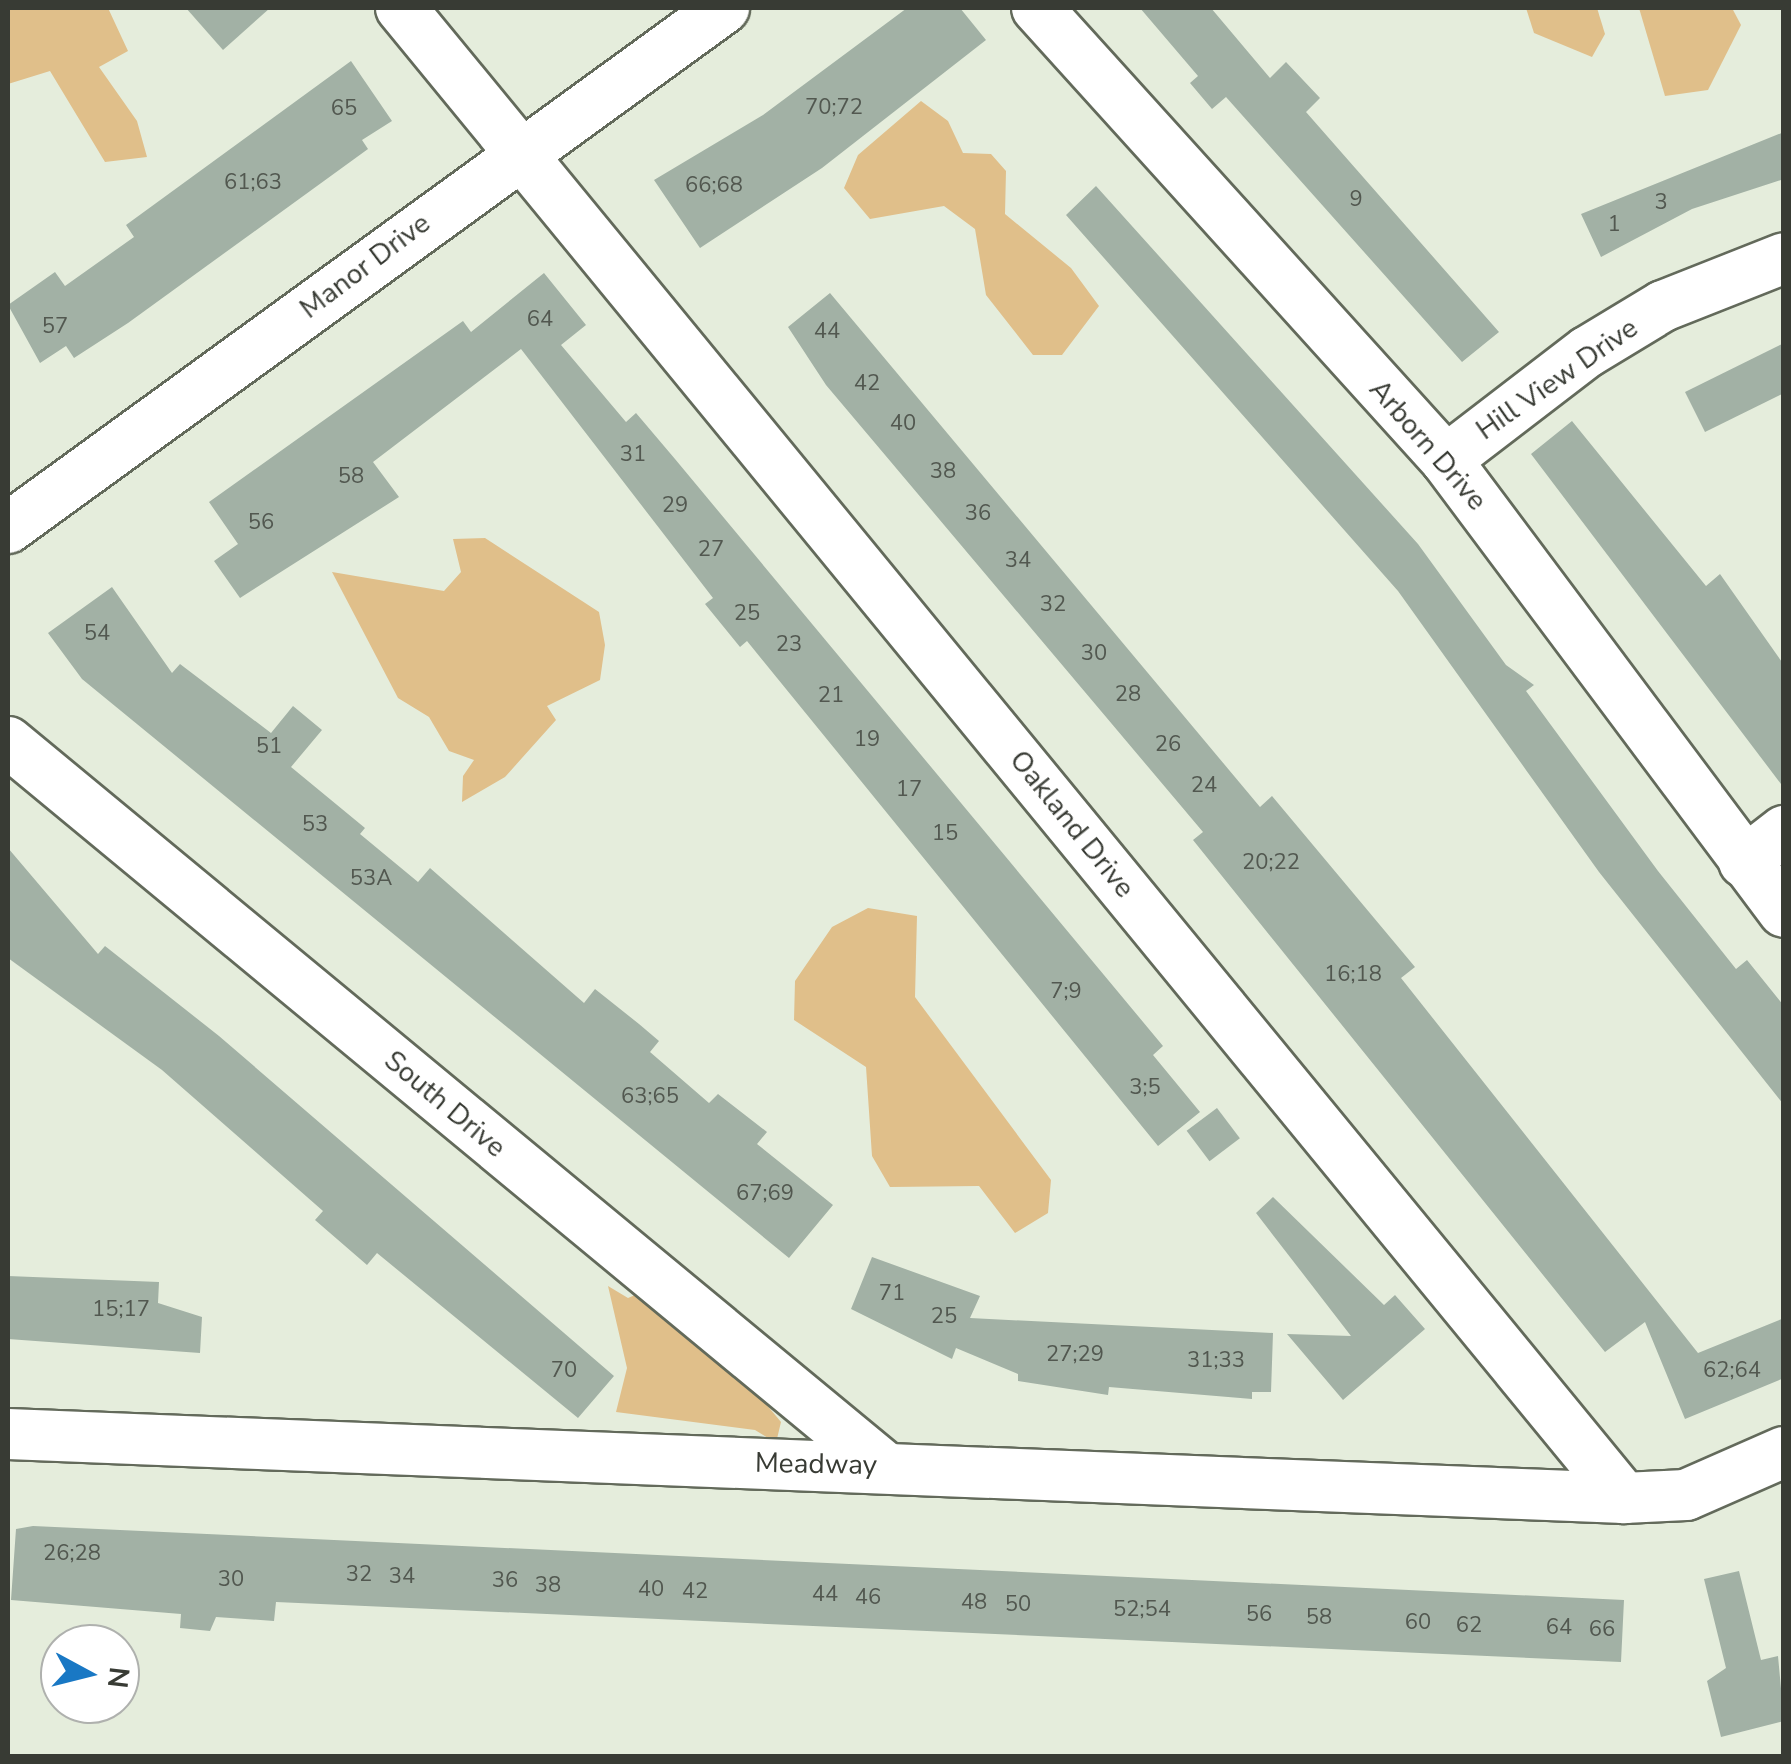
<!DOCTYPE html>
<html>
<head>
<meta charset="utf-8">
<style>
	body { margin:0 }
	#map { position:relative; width:1791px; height:1764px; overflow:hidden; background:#e5eddc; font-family:"Nunito Sans",sans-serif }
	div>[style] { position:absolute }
	.green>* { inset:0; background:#e0bf8a }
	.building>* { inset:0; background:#a2b1a5; transform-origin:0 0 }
	.roads { filter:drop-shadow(2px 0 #636a5b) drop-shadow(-2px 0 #636a5b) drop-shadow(0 2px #636a5b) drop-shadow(0 -2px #636a5b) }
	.minor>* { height:50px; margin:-25px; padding:0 25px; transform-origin:25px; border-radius:25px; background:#fff }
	span { translate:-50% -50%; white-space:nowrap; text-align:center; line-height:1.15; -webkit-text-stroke:10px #fff; paint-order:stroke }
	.number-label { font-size:22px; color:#525850 }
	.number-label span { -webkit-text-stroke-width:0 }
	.street-label { font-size:28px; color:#383b34 }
	.frame { position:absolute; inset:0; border:10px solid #383b34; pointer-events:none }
	.north { position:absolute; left:40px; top:1624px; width:100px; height:100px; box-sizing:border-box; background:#fff; border:2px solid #afb1ae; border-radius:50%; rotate:97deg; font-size:28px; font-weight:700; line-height:40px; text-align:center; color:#383b34 }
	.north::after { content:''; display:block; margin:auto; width:35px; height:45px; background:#1978c4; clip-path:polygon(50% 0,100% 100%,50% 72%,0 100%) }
</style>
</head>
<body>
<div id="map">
	<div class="green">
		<i style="clip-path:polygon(8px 8px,108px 8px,128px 51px,99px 67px,137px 121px,147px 157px,105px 162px,50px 71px,8px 84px)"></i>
		<i style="clip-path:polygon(1526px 8px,1597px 8px,1605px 34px,1592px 57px,1534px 33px)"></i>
		<i style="clip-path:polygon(1639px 8px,1732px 8px,1741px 25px,1708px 90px,1665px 96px)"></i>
		<i style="clip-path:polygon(921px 101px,948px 121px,963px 153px,991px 154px,1006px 171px,1005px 214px,1071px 268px,1099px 306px,1062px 355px,1033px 355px,986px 295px,975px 229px,944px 206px,870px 219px,844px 188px,858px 155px)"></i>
		<i style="clip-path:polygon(485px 538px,599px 612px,605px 645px,600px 680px,547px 706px,556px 720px,505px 777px,462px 802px,463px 776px,474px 760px,449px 751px,429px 717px,398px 698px,332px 572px,444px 591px,461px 572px,453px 539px)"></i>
		<i style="clip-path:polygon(868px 908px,917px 916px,915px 997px,1051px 1180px,1048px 1213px,1015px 1233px,979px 1186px,890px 1187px,872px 1156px,866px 1067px,794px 1020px,795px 981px,832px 927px)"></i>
		<i style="clip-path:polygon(608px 1286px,628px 1298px,642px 1292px,734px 1366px,781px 1422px,776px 1443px,755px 1430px,616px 1412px,627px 1368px)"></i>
	</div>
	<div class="building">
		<i style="clip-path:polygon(186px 8px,270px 8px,223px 50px)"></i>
		<i style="clip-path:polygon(907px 8px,960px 8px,986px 40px,822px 168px,700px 248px,654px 180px,763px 115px)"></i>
		<i style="clip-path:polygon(1140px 8px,1211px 8px,1270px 78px,1286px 62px,1320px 98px,1306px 112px,1499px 332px,1462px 362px,1226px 97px,1212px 109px,1190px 83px,1198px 76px)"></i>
		<i style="clip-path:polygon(351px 61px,392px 121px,362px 140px,368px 149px,128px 323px,74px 358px,66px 346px,40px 363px,8px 305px,55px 272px,65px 286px,134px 237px,126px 225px)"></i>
		<i style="clip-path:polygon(1784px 132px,1784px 179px,1692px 209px,1601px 257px,1581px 214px)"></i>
		<i style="clip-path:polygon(1096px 186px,1418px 544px,1506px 665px,1534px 685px,1526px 691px,1658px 871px,1736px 969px,1747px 960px,1784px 1006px,1784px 1105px,1599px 872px,1398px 591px,1066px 215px)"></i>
		<i style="clip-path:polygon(544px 273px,586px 325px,561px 345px,626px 422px,636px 413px,675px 459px,1163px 1046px,1153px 1055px,1200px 1112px,1158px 1146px,747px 641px,740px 647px,705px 604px,713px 598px,521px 349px,373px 462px,399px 497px,240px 598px,214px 561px,238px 544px,209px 502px,463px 321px,471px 332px)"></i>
		<i style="clip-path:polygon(830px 293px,1260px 807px,1272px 796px,1415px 967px,1401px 978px,1698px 1353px,1784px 1318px,1784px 1378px,1685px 1419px,1645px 1322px,1605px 1352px,1193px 840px,1203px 832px,826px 385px,788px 327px)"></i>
		<i style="clip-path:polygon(1784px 343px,1784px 393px,1705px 432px,1685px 392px)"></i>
		<i style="clip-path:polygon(1572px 421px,1706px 586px,1720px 574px,1784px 665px,1784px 788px,1531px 454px)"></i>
		<i style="clip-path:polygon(112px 587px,172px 673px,180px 664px,271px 733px,293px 706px,322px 730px,291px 767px,365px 828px,360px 834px,418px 882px,430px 868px,584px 1003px,595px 989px,639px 1024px,659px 1041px,650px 1052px,709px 1103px,718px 1094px,767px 1132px,757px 1144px,833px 1205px,789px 1258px,82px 679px,48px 633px)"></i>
		<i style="clip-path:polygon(8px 848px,98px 954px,105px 946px,219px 1036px,614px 1376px,578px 1418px,377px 1253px,367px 1265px,315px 1220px,323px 1211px,162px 1070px,8px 958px)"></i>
		<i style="left:1217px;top:1108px;width:38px;height:38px;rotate:53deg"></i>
		<i style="clip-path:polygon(1273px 1197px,1384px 1305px,1395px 1295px,1425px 1329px,1343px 1400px,1287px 1334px,1351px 1336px,1256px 1213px)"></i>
		<i style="clip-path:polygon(872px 1257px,980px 1296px,970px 1318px,1273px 1333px,1271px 1392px,1252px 1392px,1252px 1399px,1109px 1387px,1108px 1395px,1018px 1381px,1018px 1374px,956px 1348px,952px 1359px,851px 1309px)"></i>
		<i style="clip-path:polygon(8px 1276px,159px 1282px,158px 1303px,202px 1317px,200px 1353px,8px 1339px)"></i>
		<i style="clip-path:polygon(33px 1526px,1624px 1600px,1621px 1662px,276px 1602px,274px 1621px,216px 1617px,210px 1631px,180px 1628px,181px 1614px,11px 1600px,16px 1529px)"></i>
		<i style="clip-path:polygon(1739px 1571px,1761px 1660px,1778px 1656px,1784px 1721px,1721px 1737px,1707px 1681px,1726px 1668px,1704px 1579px)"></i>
	</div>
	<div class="roads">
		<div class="minor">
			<i style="left:401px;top:8px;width:1928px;rotate:50.62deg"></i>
			<i style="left:1037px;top:8px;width:610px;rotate:47.86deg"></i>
			<i style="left:1446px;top:460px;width:564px;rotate:53.21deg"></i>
			<i style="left:1446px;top:460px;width:178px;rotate:-37.5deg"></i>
			<i style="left:1587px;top:352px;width:89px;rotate:-31.2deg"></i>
			<i style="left:1663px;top:306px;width:130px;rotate:-21.6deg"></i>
			<i style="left:8px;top:528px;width:885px;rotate:-35.99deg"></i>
			<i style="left:8px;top:742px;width:1134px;rotate:39.6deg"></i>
			<i style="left:1744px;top:862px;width:51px;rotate:-37.8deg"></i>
			<i style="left:8px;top:1434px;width:1617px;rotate:2.27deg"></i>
			<i style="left:1624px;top:1498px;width:62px;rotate:-2.8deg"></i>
			<i style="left:1686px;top:1495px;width:107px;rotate:-23.7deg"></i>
		</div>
	</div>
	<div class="number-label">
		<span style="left:834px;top:108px">70;72</span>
		<span style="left:344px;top:109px">65</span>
		<span style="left:253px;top:183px">61;63</span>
		<span style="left:714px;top:186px">66;68</span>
		<span style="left:1356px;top:200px">9</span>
		<span style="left:1661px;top:203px">3</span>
		<span style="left:1614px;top:225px">1</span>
		<span style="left:540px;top:320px">64</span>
		<span style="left:55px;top:327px">57</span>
		<span style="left:827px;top:332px">44</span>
		<span style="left:867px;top:384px">42</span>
		<span style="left:903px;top:424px">40</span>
		<span style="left:633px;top:455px">31</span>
		<span style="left:943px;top:472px">38</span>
		<span style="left:351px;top:477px">58</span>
		<span style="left:675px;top:506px">29</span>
		<span style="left:978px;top:514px">36</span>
		<span style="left:261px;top:523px">56</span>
		<span style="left:711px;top:550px">27</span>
		<span style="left:1018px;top:561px">34</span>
		<span style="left:1053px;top:605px">32</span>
		<span style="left:747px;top:614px">25</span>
		<span style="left:97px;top:634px">54</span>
		<span style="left:789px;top:645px">23</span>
		<span style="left:1094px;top:654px">30</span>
		<span style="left:1128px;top:695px">28</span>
		<span style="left:831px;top:696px">21</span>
		<span style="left:867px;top:740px">19</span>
		<span style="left:1168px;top:745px">26</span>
		<span style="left:269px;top:747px">51</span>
		<span style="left:1204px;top:786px">24</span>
		<span style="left:909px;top:790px">17</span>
		<span style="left:315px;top:825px">53</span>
		<span style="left:945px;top:834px">15</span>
		<span style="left:1271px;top:863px">20;22</span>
		<span style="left:371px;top:879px">53A</span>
		<span style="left:1353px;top:975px">16;18</span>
		<span style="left:1066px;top:992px">7;9</span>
		<span style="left:1145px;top:1088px">3;5</span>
		<span style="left:650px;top:1097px">63;65</span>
		<span style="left:765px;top:1194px">67;69</span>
		<span style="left:892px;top:1294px">71</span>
		<span style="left:121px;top:1310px">15;17</span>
		<span style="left:944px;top:1317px">25</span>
		<span style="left:1075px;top:1355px">27;29</span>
		<span style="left:1216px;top:1361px">31;33</span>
		<span style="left:564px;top:1371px">70</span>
		<span style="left:1732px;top:1371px">62;64</span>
		<span style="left:72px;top:1554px">26;28</span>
		<span style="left:359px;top:1575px">32</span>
		<span style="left:402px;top:1577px">34</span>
		<span style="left:231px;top:1580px">30</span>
		<span style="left:505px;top:1581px">36</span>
		<span style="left:548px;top:1586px">38</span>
		<span style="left:651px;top:1590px">40</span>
		<span style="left:695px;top:1592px">42</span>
		<span style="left:825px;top:1595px">44</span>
		<span style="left:868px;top:1598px">46</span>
		<span style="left:974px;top:1603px">48</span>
		<span style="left:1018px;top:1605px">50</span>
		<span style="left:1142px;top:1610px">52;54</span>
		<span style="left:1259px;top:1615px">56</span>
		<span style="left:1319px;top:1618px">58</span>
		<span style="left:1418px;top:1623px">60</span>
		<span style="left:1469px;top:1626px">62</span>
		<span style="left:1559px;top:1628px">64</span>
		<span style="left:1602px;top:1630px">66</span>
	</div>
	<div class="street-label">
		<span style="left:365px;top:266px;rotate:-37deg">Manor Drive</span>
		<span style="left:1557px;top:379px;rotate:-35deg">Hill View Drive</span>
		<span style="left:1428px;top:445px;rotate:49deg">Arborn Drive</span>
		<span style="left:1072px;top:824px;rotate:51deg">Oakland Drive</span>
		<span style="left:445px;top:1104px;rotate:40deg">South Drive</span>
		<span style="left:816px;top:1464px;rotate:1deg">Meadway</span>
	</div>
	<div class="frame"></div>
	<div class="north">N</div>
</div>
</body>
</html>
